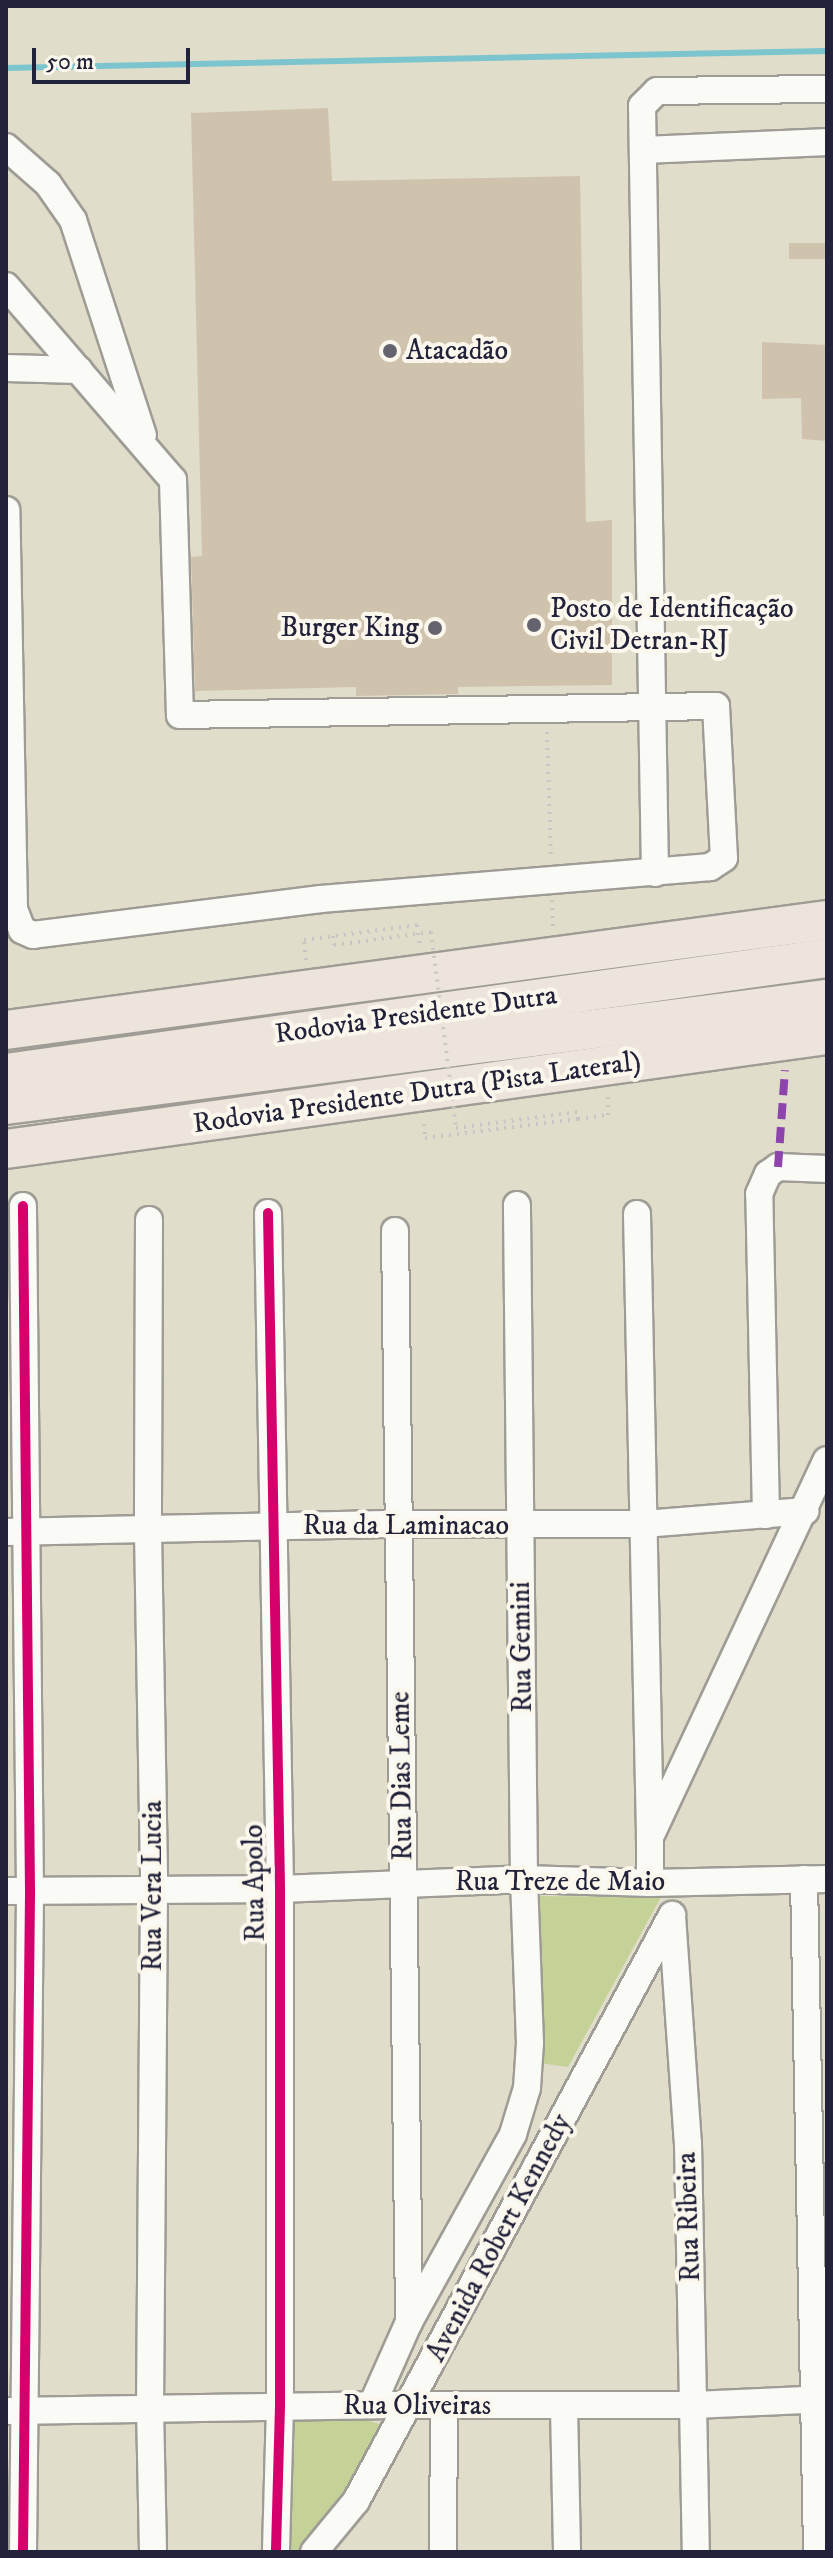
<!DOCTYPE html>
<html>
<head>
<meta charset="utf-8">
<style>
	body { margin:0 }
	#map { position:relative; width:833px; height:2558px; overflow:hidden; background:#e0ddca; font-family:"IM FELL DW Pica",serif }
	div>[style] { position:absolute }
	.green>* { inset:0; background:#c4d298 }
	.stream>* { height:6px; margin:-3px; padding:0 3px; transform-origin:3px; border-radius:3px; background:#7dc5ce }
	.building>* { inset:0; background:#cfc3ae; transform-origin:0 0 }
	.path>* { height:4px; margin-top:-2px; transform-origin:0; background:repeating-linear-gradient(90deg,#c6c6c4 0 2px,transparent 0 8px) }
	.roads { filter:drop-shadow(2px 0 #9e9c95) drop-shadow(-2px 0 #9e9c95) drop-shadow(0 2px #9e9c95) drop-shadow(0 -2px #9e9c95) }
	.minor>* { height:26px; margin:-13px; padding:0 13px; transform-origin:13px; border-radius:13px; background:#fafaf7 }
	.highway>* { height:38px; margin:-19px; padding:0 19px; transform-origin:19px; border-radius:19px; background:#ede5dc }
	.path-bridge>* { height:4px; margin-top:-2px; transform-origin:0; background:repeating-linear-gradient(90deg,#c6c6c4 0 2px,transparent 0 8px) }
	.quiet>* { height:8px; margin-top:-4px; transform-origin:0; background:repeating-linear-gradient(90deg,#8e44ad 0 16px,transparent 0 24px) }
	.cycleway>* { height:10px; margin:-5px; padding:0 5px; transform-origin:5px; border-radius:5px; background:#d6006c }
	.dots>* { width:22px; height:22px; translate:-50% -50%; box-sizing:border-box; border:4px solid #fbf7ec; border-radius:50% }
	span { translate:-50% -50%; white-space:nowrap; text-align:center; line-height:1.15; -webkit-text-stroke:8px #fbf7ec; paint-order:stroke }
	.poi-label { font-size:28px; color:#22223b }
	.left { translate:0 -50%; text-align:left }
	.right { translate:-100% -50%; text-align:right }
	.street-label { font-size:28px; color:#22223b }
	.frame { position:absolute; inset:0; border:8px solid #22223b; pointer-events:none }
	.scale { position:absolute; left:32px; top:48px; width:158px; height:36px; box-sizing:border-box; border:4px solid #22223b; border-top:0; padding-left:10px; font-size:24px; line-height:28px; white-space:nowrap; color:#22223b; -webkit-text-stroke:6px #fbf7ec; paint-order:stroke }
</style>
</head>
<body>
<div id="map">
	<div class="green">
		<i style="clip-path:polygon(528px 1896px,661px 1897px,568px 2067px,540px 2063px)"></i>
		<i style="clip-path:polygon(363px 2419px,382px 2425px,323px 2539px,307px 2552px,287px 2552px,289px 2420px)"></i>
	</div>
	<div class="stream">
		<i style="left:6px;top:68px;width:821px;rotate:-1.19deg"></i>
	</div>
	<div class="building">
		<i style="clip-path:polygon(328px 108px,332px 181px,580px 176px,586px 522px,612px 520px,612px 685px,458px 687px,458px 694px,356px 696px,356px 687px,195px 691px,191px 557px,202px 556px,191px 113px)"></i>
		<i style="left:789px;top:243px;width:38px;height:16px"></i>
		<i style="clip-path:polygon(762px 342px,827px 345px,827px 441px,802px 439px,801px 398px,762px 399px)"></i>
	</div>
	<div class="path">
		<i style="left:547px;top:732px;width:127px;rotate:88.2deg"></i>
		<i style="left:552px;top:900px;width:27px;rotate:88deg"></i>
		<i style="left:417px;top:925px;width:21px;rotate:82deg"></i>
		<i style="left:306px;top:960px;width:20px;rotate:-96deg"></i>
		<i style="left:304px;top:940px;width:29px;rotate:-8deg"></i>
		<i style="left:578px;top:1119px;width:30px;rotate:-8deg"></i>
		<i style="left:608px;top:1115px;width:19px;rotate:-90deg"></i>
		<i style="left:424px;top:1124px;width:14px;rotate:86deg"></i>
		<i style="left:425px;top:1138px;width:154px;rotate:-7.1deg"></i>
		<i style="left:578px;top:1119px;width:7px;rotate:-98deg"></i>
		<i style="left:577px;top:1112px;width:122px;rotate:172.5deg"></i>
	</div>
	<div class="roads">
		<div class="minor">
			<i style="left:6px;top:147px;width:56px;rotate:41.4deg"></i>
			<i style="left:48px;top:184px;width:44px;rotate:55.2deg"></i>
			<i style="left:73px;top:220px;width:226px;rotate:72deg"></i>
			<i style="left:645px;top:150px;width:182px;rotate:-2.5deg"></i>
			<i style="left:6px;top:286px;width:256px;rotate:49.3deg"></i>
			<i style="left:173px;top:480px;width:235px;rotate:88.3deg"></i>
			<i style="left:180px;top:715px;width:536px;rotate:-0.96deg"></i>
			<i style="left:716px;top:706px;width:152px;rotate:87deg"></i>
			<i style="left:724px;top:858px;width:17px;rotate:147deg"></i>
			<i style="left:710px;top:867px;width:390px;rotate:175.3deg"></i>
			<i style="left:321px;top:899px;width:290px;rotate:172.9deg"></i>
			<i style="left:33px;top:935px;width:12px;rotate:-156deg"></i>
			<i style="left:22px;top:930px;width:22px;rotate:-111deg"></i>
			<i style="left:14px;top:909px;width:399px;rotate:-91.1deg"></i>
			<i style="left:6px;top:368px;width:73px;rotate:1.6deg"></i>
			<i style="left:655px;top:873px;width:767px;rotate:-90.97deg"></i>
			<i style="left:642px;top:106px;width:21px;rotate:-45deg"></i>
			<i style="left:657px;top:91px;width:170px;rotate:-0.7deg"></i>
			<i style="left:268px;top:1213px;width:676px;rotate:88.98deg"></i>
			<i style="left:280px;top:1889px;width:517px;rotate:90deg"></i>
			<i style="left:280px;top:2406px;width:146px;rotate:91.6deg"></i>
			<i style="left:637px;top:1214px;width:623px;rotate:88.8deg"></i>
			<i style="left:149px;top:1220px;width:311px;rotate:90.2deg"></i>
			<i style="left:148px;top:1531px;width:359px;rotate:89deg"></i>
			<i style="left:154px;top:1890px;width:518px;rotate:90.44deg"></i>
			<i style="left:150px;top:2408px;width:144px;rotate:88.8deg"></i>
			<i style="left:395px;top:1231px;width:1091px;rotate:89.26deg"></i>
			<i style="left:766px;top:1515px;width:321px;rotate:-91.2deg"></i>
			<i style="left:759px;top:1194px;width:22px;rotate:-66deg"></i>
			<i style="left:768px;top:1174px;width:12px;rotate:-35deg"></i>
			<i style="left:778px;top:1167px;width:49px;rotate:2.3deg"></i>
			<i style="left:6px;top:1532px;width:392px;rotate:-1.2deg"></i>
			<i style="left:398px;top:1524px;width:246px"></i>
			<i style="left:644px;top:1524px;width:162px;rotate:-4.6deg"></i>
			<i style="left:804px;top:1879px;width:673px;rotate:88.89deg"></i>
			<i style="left:650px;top:1883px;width:46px;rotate:-90deg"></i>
			<i style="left:650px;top:1837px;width:416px;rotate:-64.9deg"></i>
			<i style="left:6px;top:1891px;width:274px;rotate:-0.4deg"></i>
			<i style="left:280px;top:1889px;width:244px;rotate:-2.3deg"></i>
			<i style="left:524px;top:1879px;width:126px;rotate:1.8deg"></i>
			<i style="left:650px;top:1883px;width:177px;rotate:-1.3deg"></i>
			<i style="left:672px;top:1916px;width:228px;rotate:86deg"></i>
			<i style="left:688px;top:2143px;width:409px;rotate:88.9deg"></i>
			<i style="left:372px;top:2405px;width:91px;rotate:-66deg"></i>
			<i style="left:409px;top:2322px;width:215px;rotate:-61deg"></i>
			<i style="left:513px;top:2134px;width:48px;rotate:-73.1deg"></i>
			<i style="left:527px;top:2088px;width:45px;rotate:-86.2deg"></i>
			<i style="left:530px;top:2043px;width:164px;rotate:-92.1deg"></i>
			<i style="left:524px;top:1879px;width:674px;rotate:-90.6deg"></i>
			<i style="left:564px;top:2407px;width:145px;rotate:88.8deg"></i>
			<i style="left:10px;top:2411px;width:383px;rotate:-0.9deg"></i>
			<i style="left:393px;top:2405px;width:301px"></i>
			<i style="left:694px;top:2405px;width:133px;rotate:-2.6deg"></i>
			<i style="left:23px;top:2552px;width:662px;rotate:-89.39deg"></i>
			<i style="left:30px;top:1890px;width:684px;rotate:-90.59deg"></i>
			<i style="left:314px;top:2552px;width:66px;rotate:-50.5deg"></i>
			<i style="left:356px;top:2501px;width:666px;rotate:-61.66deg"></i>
			<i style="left:443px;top:2552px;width:145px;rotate:-89.6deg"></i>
		</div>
		<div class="highway">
			<i style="left:6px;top:1030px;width:828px;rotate:-7.63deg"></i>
			<i style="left:6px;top:1073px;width:829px;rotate:-7.97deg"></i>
			<i style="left:6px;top:1105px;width:828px;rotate:-7.36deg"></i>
			<i style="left:6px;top:1149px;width:829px;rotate:-7.91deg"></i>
		</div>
	</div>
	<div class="path-bridge">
		<i style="left:417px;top:925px;width:85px;rotate:172.5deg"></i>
		<i style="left:333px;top:936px;width:9px;rotate:84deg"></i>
		<i style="left:334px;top:945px;width:98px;rotate:-7.6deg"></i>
		<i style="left:431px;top:932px;width:198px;rotate:82.7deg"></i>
	</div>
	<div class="quiet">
		<i style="left:778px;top:1167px;width:97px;rotate:-85.9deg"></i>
	</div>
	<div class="cycleway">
		<i style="left:268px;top:1213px;width:676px;rotate:88.98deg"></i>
		<i style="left:280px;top:1889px;width:517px;rotate:90deg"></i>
		<i style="left:280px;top:2406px;width:146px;rotate:91.6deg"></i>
		<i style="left:23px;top:2552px;width:662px;rotate:-89.39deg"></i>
		<i style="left:30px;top:1890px;width:684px;rotate:-90.59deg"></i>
	</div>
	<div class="dots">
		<i style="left:390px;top:351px;background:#64636d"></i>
		<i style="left:534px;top:625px;background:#64636d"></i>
		<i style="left:435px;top:628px;background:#64636d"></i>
	</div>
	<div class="poi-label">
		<span class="left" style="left:406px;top:351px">Atacadão</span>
		<span class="left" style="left:550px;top:625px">Posto de Identificação<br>Civil Detran-RJ</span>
		<span class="right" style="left:419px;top:628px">Burger King</span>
	</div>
	<div class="street-label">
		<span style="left:416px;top:1015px;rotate:-8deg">Rodovia Presidente Dutra</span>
		<span style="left:417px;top:1093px;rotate:-8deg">Rodovia Presidente Dutra (Pista Lateral)</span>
		<span style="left:406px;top:1526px">Rua da Laminacao</span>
		<span style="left:522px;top:1647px;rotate:-91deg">Rua Gemini</span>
		<span style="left:402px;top:1776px;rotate:-91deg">Rua Dias Leme</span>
		<span style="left:560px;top:1882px">Rua Treze de Maio</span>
		<span style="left:255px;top:1883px;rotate:-91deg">Rua Apolo</span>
		<span style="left:153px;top:1886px;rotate:-90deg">Rua Vera Lucia</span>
		<span style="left:689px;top:2217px;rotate:-92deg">Rua Ribeira</span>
		<span style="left:499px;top:2238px;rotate:-62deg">Avenida Robert Kennedy</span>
		<span style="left:417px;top:2406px">Rua Oliveiras</span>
	</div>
	<div class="frame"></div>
	<div class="scale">50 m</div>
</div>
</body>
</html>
